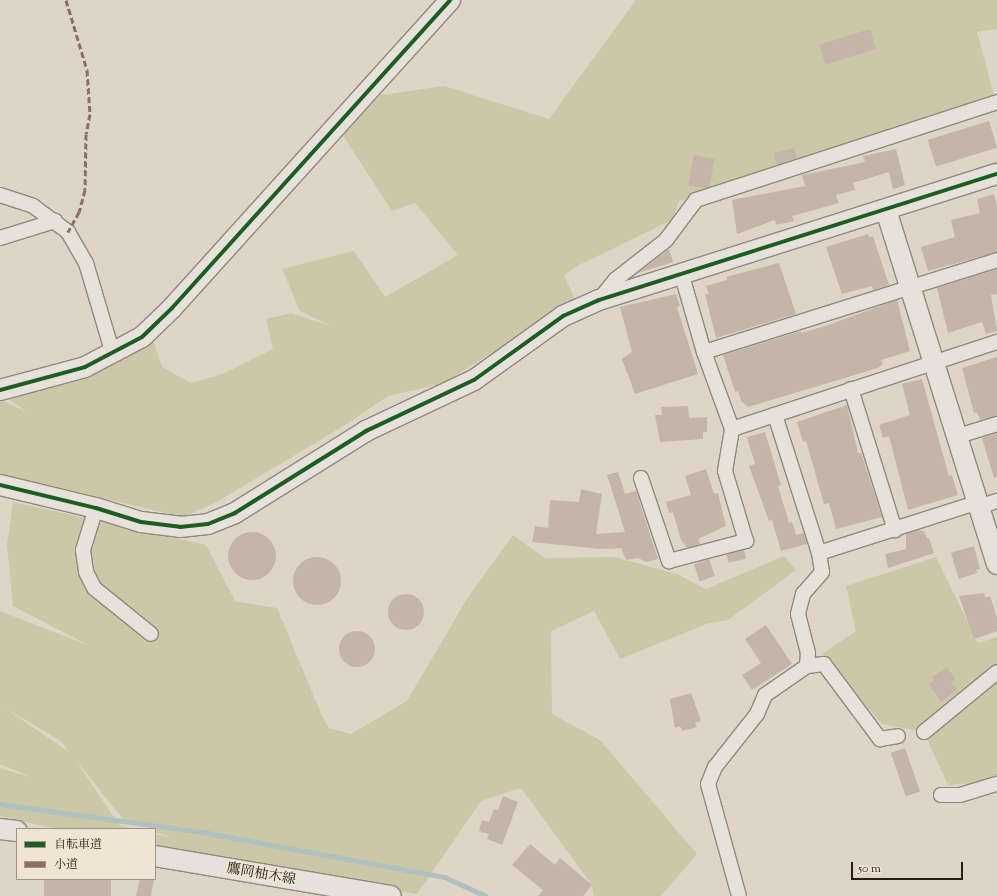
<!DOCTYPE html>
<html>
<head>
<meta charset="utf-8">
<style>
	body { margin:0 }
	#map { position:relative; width:997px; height:896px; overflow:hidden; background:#ded5c7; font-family:"Sorts Mill Goudy","Noto Serif JP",serif }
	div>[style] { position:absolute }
	.green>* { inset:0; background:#ccc7a7 }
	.stream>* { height:4.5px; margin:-2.25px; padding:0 2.25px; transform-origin:2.25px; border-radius:2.25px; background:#b0bfbf }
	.building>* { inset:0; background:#c5b4a8; transform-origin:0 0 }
	.round { border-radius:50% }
	.roads { filter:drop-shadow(1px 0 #8f897e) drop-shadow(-1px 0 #8f897e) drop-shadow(0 1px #8f897e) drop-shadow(0 -1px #8f897e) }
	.street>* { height:14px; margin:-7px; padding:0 7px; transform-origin:7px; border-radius:7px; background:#e6e1da }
	.secondary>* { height:20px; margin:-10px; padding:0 10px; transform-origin:10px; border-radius:10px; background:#e6e1da }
	.quiet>* { height:3px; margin-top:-1.5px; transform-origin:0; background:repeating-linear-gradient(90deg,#8d6e63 0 6px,transparent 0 9px) }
	.cycleway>* { height:4px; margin:-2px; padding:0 2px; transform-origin:2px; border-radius:2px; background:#1b5e20 }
	span { translate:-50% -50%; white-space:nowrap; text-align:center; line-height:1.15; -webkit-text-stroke:3px #f0e5d4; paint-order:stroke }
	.street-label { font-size:14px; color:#271d0f }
	.legend { position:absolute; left:16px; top:828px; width:140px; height:52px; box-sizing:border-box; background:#f0e5d4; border:1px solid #a09585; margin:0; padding:5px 7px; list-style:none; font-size:12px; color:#271d0f }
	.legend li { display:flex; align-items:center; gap:8px; height:20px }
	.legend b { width:20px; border:1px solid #a09585 }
	.scale { position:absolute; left:851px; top:862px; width:112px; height:18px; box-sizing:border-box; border:2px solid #271d0f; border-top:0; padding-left:5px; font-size:12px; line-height:14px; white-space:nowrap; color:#271d0f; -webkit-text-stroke:3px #f0e5d4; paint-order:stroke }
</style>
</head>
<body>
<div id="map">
	<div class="green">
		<i style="clip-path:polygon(636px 0,997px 0,997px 29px,977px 32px,995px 99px,679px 201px,672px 220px,579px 265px,564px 275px,576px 302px,441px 384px,388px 396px,345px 425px,217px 502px,183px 517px,0 474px,0 400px,27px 412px,0 393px,152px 337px,162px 367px,191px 383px,223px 374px,273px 349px,266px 319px,291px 313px,331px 326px,300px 311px,282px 269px,354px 251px,385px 297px,458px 255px,415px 203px,392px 211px,342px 134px,381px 95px,444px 86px,549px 119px)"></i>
		<i style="clip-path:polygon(evenodd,13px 502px,206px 545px,235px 601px,277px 608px,322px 716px,329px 728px,351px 734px,407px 701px,468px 597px,513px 535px,545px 558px,614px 557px,677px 574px,706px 589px,784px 556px,796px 570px,728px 620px,709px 623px,620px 659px,594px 611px,551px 631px,552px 714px,600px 740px,697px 854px,661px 896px,594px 896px,592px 885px,521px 788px,481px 801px,417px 894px,155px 848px,155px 834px,174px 838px,155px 832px,155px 829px,126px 823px,75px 759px,119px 825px,134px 829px,57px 829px,0 816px,0 768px,33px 778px,0 764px,0 611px,90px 646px,13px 606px,7px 545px,13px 502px,5px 708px,61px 741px,69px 752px,5px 708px)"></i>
		<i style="clip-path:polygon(936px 557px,978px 643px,997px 637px,997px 778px,985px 782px,948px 785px,924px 732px,882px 724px,822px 654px,856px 631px,846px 586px)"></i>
	</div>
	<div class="stream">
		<i style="left:0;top:804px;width:204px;rotate:7.9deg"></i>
		<i style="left:202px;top:832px;width:247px;rotate:10.5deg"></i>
		<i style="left:445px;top:877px;width:45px;rotate:24.9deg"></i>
	</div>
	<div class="building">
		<i style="left:870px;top:29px;width:21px;height:53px;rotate:73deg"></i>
		<i style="left:989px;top:121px;width:28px;height:64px;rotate:73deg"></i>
		<i style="clip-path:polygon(794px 148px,796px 158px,777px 165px,774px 153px)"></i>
		<i style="clip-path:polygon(896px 149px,905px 185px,893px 189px,889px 172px,853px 183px,855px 190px,836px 195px,839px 203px,792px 216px,794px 221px,776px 225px,775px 220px,737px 234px,732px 200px,805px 186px,802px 175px,861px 163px,865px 161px,863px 156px)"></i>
		<i style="left:694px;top:155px;width:21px;height:31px;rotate:11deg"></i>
		<i style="clip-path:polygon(994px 194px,997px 206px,997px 252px,928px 271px,921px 247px,955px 237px,951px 220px,980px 213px,977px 199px)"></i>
		<i style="clip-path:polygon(868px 234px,869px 237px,873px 236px,889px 285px,873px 290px,872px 286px,842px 294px,826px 247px)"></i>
		<i style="clip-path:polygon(669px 249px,673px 262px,638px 273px)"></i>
		<i style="clip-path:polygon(779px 263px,796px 314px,716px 338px,705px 294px,709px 294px,706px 286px,727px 280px,726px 277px)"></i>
		<i style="clip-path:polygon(997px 269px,997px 294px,991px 295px,997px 331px,986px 334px,982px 322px,948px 333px,937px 288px)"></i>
		<i style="clip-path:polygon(676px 294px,680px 306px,677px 307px,698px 374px,635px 394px,622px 359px,632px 352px,620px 307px)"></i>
		<i style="clip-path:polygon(897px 300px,910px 351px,881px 360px,883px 364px,878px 368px,748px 407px,741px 401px,738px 391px,735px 392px,723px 355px,801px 331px,801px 333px,825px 326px)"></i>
		<i style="clip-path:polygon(997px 357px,997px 416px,980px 420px,977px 412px,974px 413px,962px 368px)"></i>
		<i style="clip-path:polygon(922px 379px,947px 469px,949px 476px,952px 475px,958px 495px,908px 510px,889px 436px,883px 438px,879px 425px,910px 415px,902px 384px)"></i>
		<i style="clip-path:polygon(847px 405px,858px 453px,861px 453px,882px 517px,836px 529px,829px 503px,824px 504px,806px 441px,803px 442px,797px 422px)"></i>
		<i style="clip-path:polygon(688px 406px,689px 418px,707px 417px,707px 432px,703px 432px,703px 439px,660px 442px,655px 415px,662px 415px,661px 407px)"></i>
		<i style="clip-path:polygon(765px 432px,781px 485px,778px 486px,789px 523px,792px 522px,796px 535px,804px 533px,807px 544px,781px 551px,772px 520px,769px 521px,749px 466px,755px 464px,747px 437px)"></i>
		<i style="clip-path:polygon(997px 433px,997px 477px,994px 478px,982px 438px)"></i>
		<i style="clip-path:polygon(706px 469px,714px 494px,718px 493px,726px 526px,698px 539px,700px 544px,687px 548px,681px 540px,673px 512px,669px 513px,666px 502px,691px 495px,685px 476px)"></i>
		<i style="clip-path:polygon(618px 472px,625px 494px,636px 491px,658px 559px,646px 562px,638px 558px,626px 560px,621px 548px,601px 549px,532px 542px,535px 526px,548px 528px,550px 500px,579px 502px,581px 489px,602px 494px,596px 534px,625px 532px,607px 475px)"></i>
		<i style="clip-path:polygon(918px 530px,924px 531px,927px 538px,929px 538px,934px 553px,888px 568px,885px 554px,906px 549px,906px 534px)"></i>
		<i class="round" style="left:228px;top:532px;width:48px;height:48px"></i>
		<i style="clip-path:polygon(974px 546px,980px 569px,976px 570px,977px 573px,959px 579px,951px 553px)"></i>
		<i style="left:744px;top:550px;width:9px;height:18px;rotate:77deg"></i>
		<i class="round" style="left:293px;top:557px;width:48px;height:48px"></i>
		<i style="left:709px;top:559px;width:18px;height:16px;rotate:71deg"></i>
		<i style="clip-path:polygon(984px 593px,985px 598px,990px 596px,997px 617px,997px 631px,974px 639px,959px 596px)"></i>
		<i class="round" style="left:388px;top:594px;width:36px;height:36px"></i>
		<i style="clip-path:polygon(766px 625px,792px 664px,752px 690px,742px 675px,761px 663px,745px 639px)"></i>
		<i class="round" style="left:339px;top:631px;width:36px;height:36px"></i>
		<i style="clip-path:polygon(947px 667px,955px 679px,951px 682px,957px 690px,941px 702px,929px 684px,934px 680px,932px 677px)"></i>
		<i style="clip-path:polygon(691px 693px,701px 721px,695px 723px,697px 727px,682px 731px,680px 726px,675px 728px,670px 699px)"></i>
		<i style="left:905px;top:748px;width:46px;height:15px;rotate:71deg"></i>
		<i style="clip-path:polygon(503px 796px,518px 802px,502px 845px,487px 839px,489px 834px,479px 831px,482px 820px,489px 822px,494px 809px,498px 810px)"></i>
		<i style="clip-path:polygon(530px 844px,555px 865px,560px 858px,592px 885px,583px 896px,538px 896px,543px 890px,512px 865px)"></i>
		<i style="left:44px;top:879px;width:67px;height:17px"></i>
		<i style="clip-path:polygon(140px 879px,154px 879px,151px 896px,136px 896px)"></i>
	</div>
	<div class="roads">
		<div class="street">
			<i style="left:0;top:195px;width:35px;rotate:18deg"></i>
			<i style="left:33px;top:206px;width:44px;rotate:36.6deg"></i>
			<i style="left:68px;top:232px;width:36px;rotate:60deg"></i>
			<i style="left:86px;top:263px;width:95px;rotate:73.5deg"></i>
			<i style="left:0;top:238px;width:58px;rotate:-17.2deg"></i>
			<i style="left:599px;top:300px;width:26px;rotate:-51deg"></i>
			<i style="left:615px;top:280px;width:65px;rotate:-38.1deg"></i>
			<i style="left:666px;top:240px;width:50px;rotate:-53.1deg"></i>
			<i style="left:696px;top:200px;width:317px;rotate:-18deg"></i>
			<i style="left:704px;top:352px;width:307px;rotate:-17.4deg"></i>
			<i style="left:851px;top:389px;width:148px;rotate:72.7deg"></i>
			<i style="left:732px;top:429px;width:279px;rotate:-18.2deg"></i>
			<i style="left:955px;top:437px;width:44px;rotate:-17.2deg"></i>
			<i style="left:641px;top:478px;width:88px;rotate:71.4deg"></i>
			<i style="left:669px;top:561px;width:80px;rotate:-14.6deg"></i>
			<i style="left:746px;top:541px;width:73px;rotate:-106.7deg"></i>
			<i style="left:725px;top:471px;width:43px;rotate:-80.5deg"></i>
			<i style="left:732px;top:429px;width:82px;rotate:-110deg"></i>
			<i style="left:704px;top:352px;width:79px;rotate:-106.1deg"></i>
			<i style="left:978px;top:507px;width:20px;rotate:-18deg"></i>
			<i style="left:96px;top:508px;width:44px;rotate:107.2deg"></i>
			<i style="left:83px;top:550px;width:22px;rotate:82deg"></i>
			<i style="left:86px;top:572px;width:18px;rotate:63deg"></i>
			<i style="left:94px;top:588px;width:73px;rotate:38.9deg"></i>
			<i style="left:819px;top:553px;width:165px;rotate:-17.7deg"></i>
			<i style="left:807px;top:666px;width:17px;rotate:-7deg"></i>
			<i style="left:824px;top:664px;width:94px;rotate:53.3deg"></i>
			<i style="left:880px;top:739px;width:18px;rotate:-9deg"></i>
			<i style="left:924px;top:732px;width:94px;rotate:-39.4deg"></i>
			<i style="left:941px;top:795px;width:19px"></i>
			<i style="left:960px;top:795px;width:39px;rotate:-17deg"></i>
			<i style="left:739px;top:896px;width:116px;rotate:-105.5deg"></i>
			<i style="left:708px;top:784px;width:18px;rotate:-68deg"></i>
			<i style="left:715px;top:767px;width:68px;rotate:-51.6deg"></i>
			<i style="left:757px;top:714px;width:21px;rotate:-67deg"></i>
			<i style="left:765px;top:695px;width:51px;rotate:-34.6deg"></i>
			<i style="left:807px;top:666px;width:13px;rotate:-86deg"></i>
			<i style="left:808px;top:653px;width:40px;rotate:-104.4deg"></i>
			<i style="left:798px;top:614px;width:21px;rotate:-76deg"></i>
			<i style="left:803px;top:594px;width:29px;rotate:-49deg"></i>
			<i style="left:822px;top:572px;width:19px;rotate:-99deg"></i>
			<i style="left:819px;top:553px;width:145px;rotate:-107.7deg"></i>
		</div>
		<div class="secondary">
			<i style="left:886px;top:210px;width:371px;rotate:72.6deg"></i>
			<i style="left:0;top:390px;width:88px;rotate:-15.1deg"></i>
			<i style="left:85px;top:367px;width:64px;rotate:-27.8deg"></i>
			<i style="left:142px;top:337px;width:42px;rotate:-44deg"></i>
			<i style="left:172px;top:308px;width:415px;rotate:-47.9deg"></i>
			<i style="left:0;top:485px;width:99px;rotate:13.5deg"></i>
			<i style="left:96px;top:508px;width:47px;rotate:17.3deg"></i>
			<i style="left:141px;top:522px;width:39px;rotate:7deg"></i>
			<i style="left:180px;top:527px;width:28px;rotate:-6deg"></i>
			<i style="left:208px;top:524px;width:29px;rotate:-22deg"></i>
			<i style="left:235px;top:513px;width:155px;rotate:-32deg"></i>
			<i style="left:366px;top:431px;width:119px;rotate:-25.3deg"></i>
			<i style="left:474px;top:380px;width:110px;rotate:-35.7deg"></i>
			<i style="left:563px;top:316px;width:39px;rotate:-24deg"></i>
			<i style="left:599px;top:300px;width:417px;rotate:-17.6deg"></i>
			<i style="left:0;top:829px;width:17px;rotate:7deg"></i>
			<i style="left:155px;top:856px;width:239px;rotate:9.6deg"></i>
		</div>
	</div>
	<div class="quiet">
		<i style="left:66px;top:0;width:73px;rotate:73.3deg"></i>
		<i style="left:87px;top:70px;width:44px;rotate:86.1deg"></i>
		<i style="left:90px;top:114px;width:20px;rotate:101deg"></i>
		<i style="left:86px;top:134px;width:56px;rotate:91deg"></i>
		<i style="left:85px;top:190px;width:23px;rotate:105deg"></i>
		<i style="left:79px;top:212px;width:23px;rotate:119deg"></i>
	</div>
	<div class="cycleway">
		<i style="left:0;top:390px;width:88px;rotate:-15.1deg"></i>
		<i style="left:85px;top:367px;width:64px;rotate:-27.8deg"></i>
		<i style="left:142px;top:337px;width:42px;rotate:-44deg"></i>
		<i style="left:172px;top:308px;width:415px;rotate:-47.9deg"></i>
		<i style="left:0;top:485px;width:99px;rotate:13.5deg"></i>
		<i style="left:96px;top:508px;width:47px;rotate:17.3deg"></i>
		<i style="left:141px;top:522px;width:39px;rotate:7deg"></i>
		<i style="left:180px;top:527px;width:28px;rotate:-6deg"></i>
		<i style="left:208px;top:524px;width:29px;rotate:-22deg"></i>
		<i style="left:235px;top:513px;width:155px;rotate:-32deg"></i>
		<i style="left:366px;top:431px;width:119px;rotate:-25.3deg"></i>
		<i style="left:474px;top:380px;width:110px;rotate:-35.7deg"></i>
		<i style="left:563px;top:316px;width:39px;rotate:-24deg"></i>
		<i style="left:599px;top:300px;width:417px;rotate:-17.6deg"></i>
	</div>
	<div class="street-label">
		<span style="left:261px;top:875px;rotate:10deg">鷹岡柚木線</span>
	</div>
	<ul class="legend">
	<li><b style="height:5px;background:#1b5e20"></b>自転車道</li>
	<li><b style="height:5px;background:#8d6e63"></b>小道</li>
	</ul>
	<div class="scale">50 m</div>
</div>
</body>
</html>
